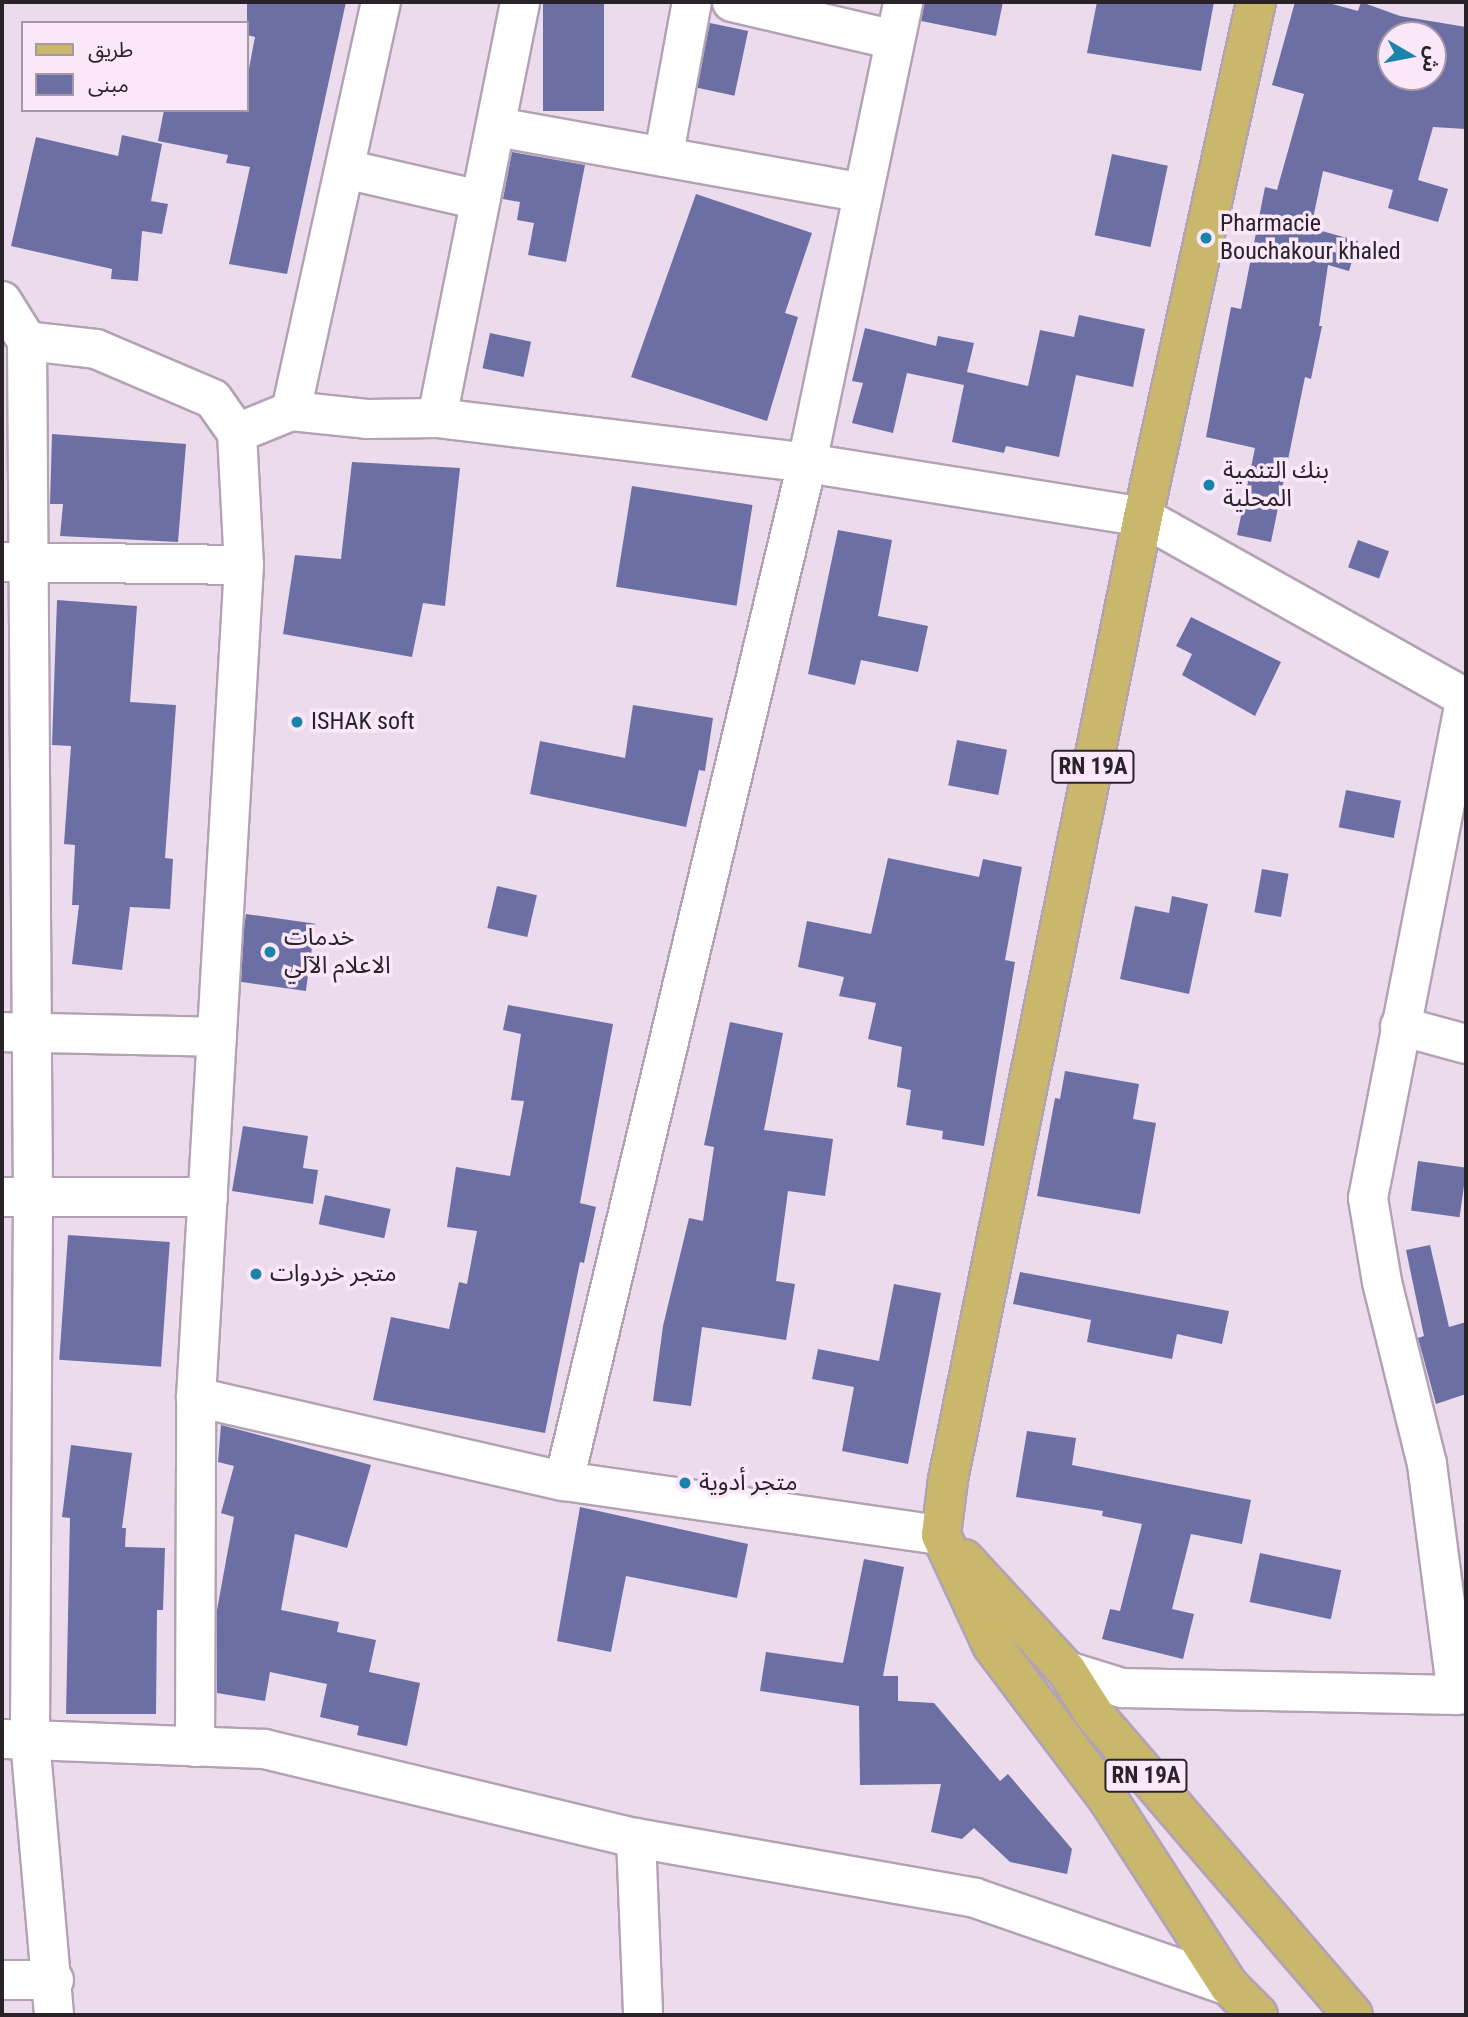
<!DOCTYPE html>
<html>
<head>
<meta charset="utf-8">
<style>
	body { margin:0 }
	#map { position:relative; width:1468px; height:2017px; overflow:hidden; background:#ecdbed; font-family:"Roboto Condensed","Noto Sans Arabic",sans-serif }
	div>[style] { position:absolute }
	.building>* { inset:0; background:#6c6fa3; transform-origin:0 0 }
	.roads { filter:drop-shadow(2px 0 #b3a2b4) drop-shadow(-2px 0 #b3a2b4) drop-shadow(0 2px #b3a2b4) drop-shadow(0 -2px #b3a2b4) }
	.street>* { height:38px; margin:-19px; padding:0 19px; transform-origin:19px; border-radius:19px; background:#fff }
	.primary>* { height:38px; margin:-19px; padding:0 19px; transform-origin:19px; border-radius:19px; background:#c9b86b }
	.dots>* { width:19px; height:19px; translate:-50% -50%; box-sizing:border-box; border:4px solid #fae8fa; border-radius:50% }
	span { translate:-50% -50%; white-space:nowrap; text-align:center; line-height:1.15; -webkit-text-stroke:7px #fae8fa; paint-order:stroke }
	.shield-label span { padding:2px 5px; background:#fae8fa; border:2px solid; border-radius:5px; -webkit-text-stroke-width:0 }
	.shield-label { font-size:23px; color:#292329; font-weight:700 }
	.poi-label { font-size:24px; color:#292329 }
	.left { translate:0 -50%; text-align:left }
	.frame { position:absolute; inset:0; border:4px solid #292329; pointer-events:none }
	.legend { position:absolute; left:21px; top:21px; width:228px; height:91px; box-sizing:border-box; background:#fae8fa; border:2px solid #a699a6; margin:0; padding:9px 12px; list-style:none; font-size:21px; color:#292329 }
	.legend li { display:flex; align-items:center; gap:14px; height:35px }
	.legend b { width:35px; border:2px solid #a699a6 }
	.north { position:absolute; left:1377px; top:21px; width:70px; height:70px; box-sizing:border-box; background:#fae8fa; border:2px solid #a699a6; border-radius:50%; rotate:100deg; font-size:19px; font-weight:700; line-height:28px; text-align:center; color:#292329 }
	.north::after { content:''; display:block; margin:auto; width:24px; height:32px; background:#1a83ac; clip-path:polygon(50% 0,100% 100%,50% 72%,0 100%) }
</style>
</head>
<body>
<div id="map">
	<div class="building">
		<i style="clip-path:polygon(247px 2px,346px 2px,287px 274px,229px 264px,250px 167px,226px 163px,228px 155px,158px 141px,164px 110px,247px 110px,247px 79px,255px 37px,247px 35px)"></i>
		<i style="left:543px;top:2px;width:61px;height:109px"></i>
		<i style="clip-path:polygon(924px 2px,1003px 2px,996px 36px,921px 21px)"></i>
		<i style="clip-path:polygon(1097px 2px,1214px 2px,1201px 71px,1087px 53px)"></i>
		<i style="clip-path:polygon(evenodd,1295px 2px,1325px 2px,1358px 11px,1361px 2px,1400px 16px,1466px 27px,1466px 129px,1433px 127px,1418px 180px,1448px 189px,1438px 222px,1388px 208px,1393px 190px,1323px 171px,1311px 228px,1358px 241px,1349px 271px,1328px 265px,1319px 326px,1322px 326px,1311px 379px,1305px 377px,1271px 542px,1237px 535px,1255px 448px,1206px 437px,1231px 307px,1241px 309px,1265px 187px,1277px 190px,1304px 94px,1272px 85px,1295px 2px,1391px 35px,1433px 35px,1433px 77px,1391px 77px,1391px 35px)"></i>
		<i style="left:710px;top:23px;width:39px;height:66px;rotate:12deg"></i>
		<i style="clip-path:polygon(122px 135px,162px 144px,151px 201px,168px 204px,162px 234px,142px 231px,138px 281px,111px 279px,112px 269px,11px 246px,36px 137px,118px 156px)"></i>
		<i style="clip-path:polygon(512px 152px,585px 165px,566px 262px,528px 255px,534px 223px,517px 220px,520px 202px,503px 199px)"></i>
		<i style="left:1112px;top:154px;width:57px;height:83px;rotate:12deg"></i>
		<i style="clip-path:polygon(696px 194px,812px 233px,785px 313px,798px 317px,767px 421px,631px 377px)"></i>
		<i style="clip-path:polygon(1079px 315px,1145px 329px,1133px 387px,1076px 375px,1059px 457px,1006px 446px,1004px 453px,952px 442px,964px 385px,907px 373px,893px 433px,852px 423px,863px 383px,852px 381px,865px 328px,936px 346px,938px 336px,974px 343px,967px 372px,1028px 386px,1040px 330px,1074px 337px)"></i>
		<i style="left:490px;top:333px;width:42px;height:36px;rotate:12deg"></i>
		<i style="clip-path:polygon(52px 434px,186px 444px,178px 542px,60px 536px,63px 504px,50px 504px)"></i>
		<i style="clip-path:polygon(352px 462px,460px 468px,445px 606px,423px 603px,412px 657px,283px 634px,295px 555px,341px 559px)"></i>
		<i style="left:632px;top:486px;width:122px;height:102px;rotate:9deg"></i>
		<i style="clip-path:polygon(838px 530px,892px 540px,878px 616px,928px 626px,918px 672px,861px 660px,855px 685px,808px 674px)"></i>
		<i style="left:1358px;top:540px;width:33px;height:29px;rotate:20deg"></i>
		<i style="clip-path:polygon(57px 600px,137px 606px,130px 702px,176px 705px,165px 858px,173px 859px,170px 909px,130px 907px,122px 970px,72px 964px,79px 905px,72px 905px,75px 845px,64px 844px,71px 746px,52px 745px)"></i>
		<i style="clip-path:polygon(1191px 617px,1281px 662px,1255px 716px,1182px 675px,1192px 654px,1176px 646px)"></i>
		<i style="clip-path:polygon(633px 705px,713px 718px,705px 771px,699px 770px,686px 827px,530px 794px,540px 741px,625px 758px)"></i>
		<i style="left:957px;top:740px;width:51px;height:46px;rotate:11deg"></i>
		<i style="left:1346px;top:790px;width:56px;height:38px;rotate:11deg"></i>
		<i style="clip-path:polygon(888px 858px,979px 877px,983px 859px,1022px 867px,1005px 960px,1015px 962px,984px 1146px,942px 1139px,943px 1131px,906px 1125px,911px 1090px,897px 1087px,902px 1047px,868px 1039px,876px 1003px,839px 996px,844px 977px,798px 967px,807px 921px,871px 934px)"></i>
		<i style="left:1262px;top:869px;width:27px;height:44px;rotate:10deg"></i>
		<i style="left:497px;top:886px;width:41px;height:43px;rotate:13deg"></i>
		<i style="clip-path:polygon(1172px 896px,1208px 904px,1189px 994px,1120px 979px,1135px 906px,1169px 913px)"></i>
		<i style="left:246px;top:914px;width:70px;height:68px;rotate:8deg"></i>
		<i style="clip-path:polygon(508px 1005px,613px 1024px,580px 1203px,596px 1207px,584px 1263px,580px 1262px,545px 1433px,373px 1400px,391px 1317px,449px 1329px,459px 1282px,467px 1284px,477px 1231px,447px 1227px,456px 1167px,510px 1176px,524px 1101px,511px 1100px,521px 1034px,503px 1030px)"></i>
		<i style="clip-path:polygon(730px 1022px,783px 1033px,764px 1130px,833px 1139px,825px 1196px,788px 1191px,776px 1281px,795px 1284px,786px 1340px,702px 1327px,691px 1406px,653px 1401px,663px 1326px,689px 1218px,703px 1221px,714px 1147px,704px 1145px)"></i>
		<i style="clip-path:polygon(1065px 1071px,1139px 1084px,1133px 1119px,1156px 1123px,1140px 1214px,1037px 1196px,1055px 1098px,1060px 1099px)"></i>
		<i style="clip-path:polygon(243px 1126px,308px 1136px,303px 1168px,318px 1170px,313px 1204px,232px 1191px)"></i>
		<i style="left:1418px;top:1161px;width:49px;height:50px;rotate:8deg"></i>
		<i style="left:325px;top:1195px;width:67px;height:30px;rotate:12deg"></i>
		<i style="left:68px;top:1235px;width:102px;height:125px;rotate:4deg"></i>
		<i style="clip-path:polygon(1430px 1245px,1449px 1327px,1466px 1322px,1466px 1394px,1436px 1404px,1418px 1338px,1424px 1336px,1406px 1250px)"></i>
		<i style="clip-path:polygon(1020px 1272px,1229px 1311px,1222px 1344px,1177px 1334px,1172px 1359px,1087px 1342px,1091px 1320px,1013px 1304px)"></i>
		<i style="clip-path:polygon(894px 1284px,941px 1293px,908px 1464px,842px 1451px,854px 1387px,812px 1379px,818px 1349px,879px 1361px)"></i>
		<i style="clip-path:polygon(221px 1425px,371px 1465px,347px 1548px,295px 1534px,281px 1610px,339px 1622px,337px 1632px,376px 1640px,369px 1672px,420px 1683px,407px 1746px,357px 1735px,359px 1726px,320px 1717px,327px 1684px,270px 1672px,265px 1701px,217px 1693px,217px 1610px,234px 1517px,221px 1513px,234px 1466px,218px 1462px)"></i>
		<i style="clip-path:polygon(1027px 1431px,1076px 1438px,1072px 1465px,1251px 1500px,1242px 1544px,1191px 1534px,1172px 1609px,1194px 1614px,1183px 1659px,1102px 1639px,1110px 1609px,1120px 1611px,1142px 1524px,1102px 1516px,1103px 1511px,1016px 1497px)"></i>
		<i style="clip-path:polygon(71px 1445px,132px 1453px,122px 1528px,126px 1528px,125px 1547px,165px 1548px,163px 1610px,157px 1610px,156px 1714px,66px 1714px,70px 1518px,62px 1517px)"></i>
		<i style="clip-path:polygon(580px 1507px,748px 1544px,737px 1598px,626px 1576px,611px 1652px,557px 1641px)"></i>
		<i style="left:1260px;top:1553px;width:83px;height:50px;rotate:12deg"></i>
		<i style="clip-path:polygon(864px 1559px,904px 1567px,883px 1676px,898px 1676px,898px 1701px,934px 1703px,1000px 1781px,1008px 1774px,1072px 1849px,1067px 1874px,1010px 1862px,974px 1828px,962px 1839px,931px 1832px,941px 1784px,860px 1785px,859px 1706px,760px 1691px,766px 1652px,843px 1663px)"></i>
	</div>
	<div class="roads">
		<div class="street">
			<i style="left:732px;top:2px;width:167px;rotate:13.1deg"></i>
			<i style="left:497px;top:127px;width:372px;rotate:10.2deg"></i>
			<i style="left:664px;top:154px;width:155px;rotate:-79.6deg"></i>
			<i style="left:345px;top:169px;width:138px;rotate:13deg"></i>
			<i style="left:2px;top:301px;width:47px;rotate:58deg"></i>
			<i style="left:27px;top:341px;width:69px;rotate:6.6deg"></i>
			<i style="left:96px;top:349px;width:127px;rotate:23.1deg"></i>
			<i style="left:213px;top:399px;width:42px;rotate:54.8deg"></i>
			<i style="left:237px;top:433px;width:58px;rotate:-22.2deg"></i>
			<i style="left:291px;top:411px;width:76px;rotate:6deg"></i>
			<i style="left:367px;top:419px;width:70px;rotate:-0.8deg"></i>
			<i style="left:437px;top:418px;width:373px;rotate:6.9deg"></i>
			<i style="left:807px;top:463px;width:340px;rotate:9.1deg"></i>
			<i style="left:1143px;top:517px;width:370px;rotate:29.3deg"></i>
			<i style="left:27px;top:341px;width:856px;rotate:89.6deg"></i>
			<i style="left:33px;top:1197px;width:543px;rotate:90.32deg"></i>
			<i style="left:30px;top:1740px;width:276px;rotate:85deg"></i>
			<i style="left:291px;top:411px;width:419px;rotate:-77.6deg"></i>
			<i style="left:437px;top:418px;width:424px;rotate:-78.7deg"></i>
			<i style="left:237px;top:433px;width:132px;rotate:87deg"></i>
			<i style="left:244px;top:565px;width:833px;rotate:93.3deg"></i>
			<i style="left:196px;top:1397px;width:377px;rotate:12.9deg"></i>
			<i style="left:564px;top:1481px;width:381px;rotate:8.2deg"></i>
			<i style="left:2px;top:562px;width:242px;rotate:0.7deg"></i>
			<i style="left:1400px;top:1026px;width:68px;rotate:15.3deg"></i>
			<i style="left:2px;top:1032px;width:215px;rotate:1.3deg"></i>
			<i style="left:2px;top:1197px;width:206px"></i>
			<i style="left:564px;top:1481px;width:1047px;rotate:-76.57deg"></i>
			<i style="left:807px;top:463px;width:471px;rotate:-78.2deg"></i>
			<i style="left:1067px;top:1671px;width:58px;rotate:17.2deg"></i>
			<i style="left:1122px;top:1688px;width:335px;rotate:1.2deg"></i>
			<i style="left:1457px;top:1695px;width:233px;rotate:-97.4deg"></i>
			<i style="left:1427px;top:1464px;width:187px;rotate:-103.9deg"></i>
			<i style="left:1382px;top:1282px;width:85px;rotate:-99.5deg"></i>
			<i style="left:1368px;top:1198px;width:511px;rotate:-78.95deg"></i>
			<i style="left:2px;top:1739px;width:262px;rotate:2.2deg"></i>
			<i style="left:264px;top:1749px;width:382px;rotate:13.5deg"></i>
			<i style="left:636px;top:1838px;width:344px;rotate:10deg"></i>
			<i style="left:975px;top:1898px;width:269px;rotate:19.1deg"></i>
			<i style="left:195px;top:1747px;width:350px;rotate:-89.8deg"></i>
			<i style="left:636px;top:1838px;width:177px;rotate:87.7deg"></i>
			<i style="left:2px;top:1980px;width:52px"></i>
		</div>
		<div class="primary">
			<i style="left:1256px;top:2px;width:527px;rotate:102.38deg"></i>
			<i style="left:1143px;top:517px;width:983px;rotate:101.45deg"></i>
			<i style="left:948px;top:1480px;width:55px;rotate:97.3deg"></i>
			<i style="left:941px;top:1535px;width:121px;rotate:65.1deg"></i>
			<i style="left:992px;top:1645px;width:193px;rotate:53deg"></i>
			<i style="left:1108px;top:1799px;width:223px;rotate:57.1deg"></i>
			<i style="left:1229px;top:1986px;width:41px;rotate:45deg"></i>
			<i style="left:964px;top:1559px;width:152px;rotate:47.4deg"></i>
			<i style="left:1067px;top:1671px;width:51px;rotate:57.9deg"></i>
			<i style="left:1094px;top:1714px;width:397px;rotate:49.3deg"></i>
		</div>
	</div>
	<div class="dots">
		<i style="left:1206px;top:238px;background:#1a83ac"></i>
		<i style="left:1209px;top:485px;background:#1a83ac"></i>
		<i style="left:297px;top:722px;background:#1a83ac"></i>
		<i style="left:270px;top:952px;background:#1a83ac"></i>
		<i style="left:256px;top:1274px;background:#1a83ac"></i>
		<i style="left:685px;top:1483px;background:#1a83ac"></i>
	</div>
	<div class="shield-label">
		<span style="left:1093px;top:767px">RN 19A</span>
		<span style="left:1146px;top:1776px">RN 19A</span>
	</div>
	<div class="poi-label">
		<span class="left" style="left:1220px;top:238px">Pharmacie<br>Bouchakour khaled</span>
		<span class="left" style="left:1223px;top:485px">بنك التنمية<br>المحلية</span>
		<span class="left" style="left:311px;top:722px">ISHAK soft</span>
		<span class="left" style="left:284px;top:952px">خدمات<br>الاعلام الآلي</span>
		<span class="left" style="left:270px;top:1274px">متجر خردوات</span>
		<span class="left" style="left:699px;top:1483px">متجر أدوية</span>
	</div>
	<div class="frame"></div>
	<ul class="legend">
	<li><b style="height:9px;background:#c9b86b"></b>طريق</li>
	<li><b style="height:19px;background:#6c6fa3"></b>مبنى</li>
	</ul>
	<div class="north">ش</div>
</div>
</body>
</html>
